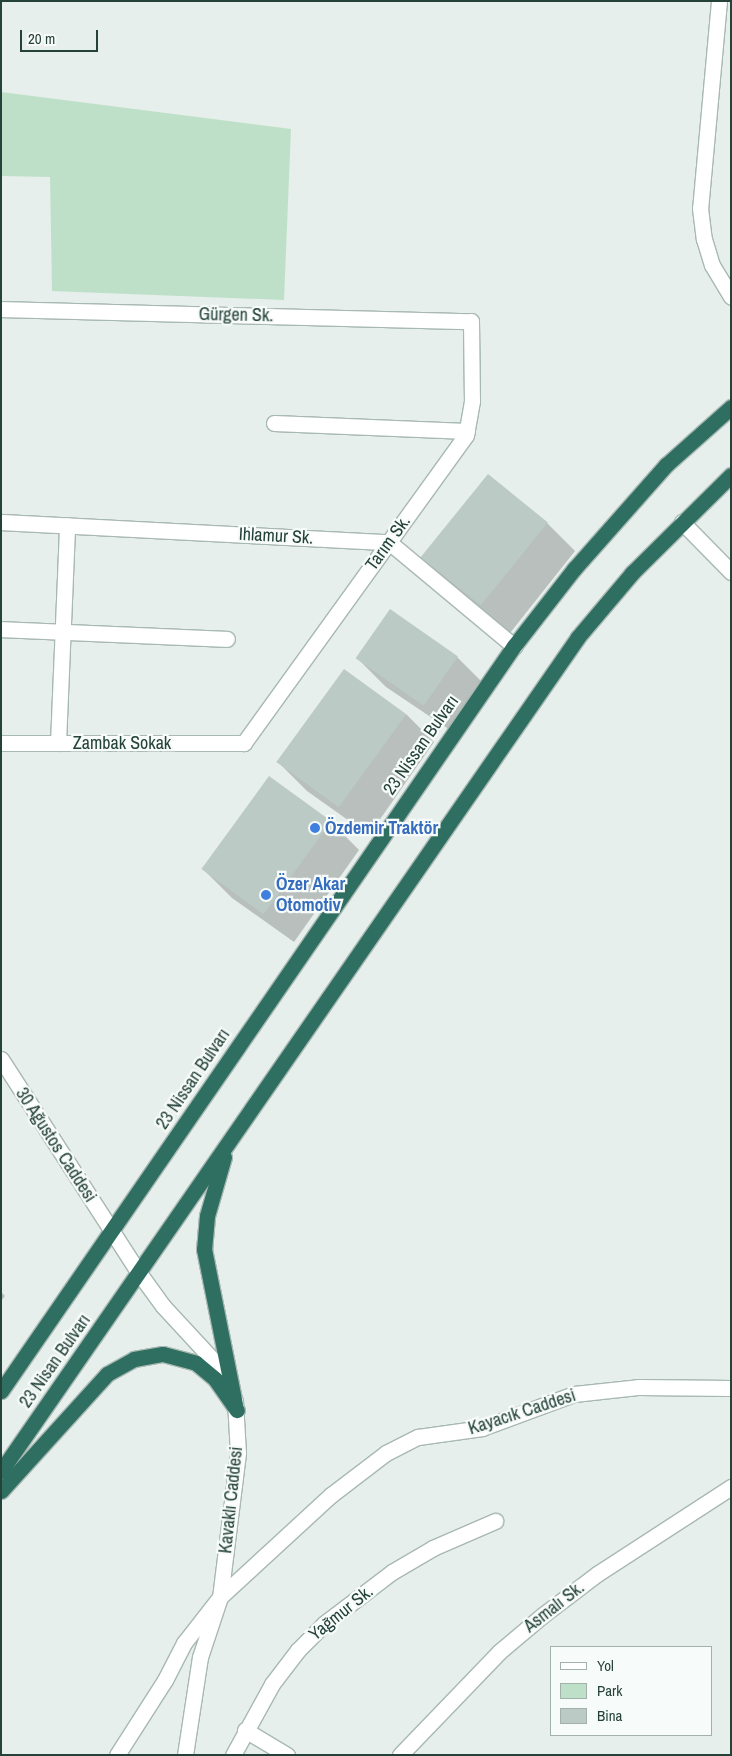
<!DOCTYPE html>
<html>
<head>
<meta charset="utf-8">
<style>
	body { margin:0 }
	#map { position:relative; width:732px; height:1756px; overflow:hidden; background:#e6efeb; font-family:"Archivo Narrow",sans-serif }
	div>[style] { position:absolute }
	.green>* { inset:0; background:#bfe0c8 }
	.shadow>* { inset:0; background:#0003 }
	.building>* { inset:0; background:#bbcac4; transform-origin:0 0 }
	.roads { filter:drop-shadow(1px 0 #a8b8b2) drop-shadow(-1px 0 #a8b8b2) drop-shadow(0 1px #a8b8b2) drop-shadow(0 -1px #a8b8b2) }
	.minor>* { height:15px; margin:-7.5px; padding:0 7.5px; transform-origin:7.5px; border-radius:7.5px; background:#fff }
	.highway>* { height:15px; margin:-7.5px; padding:0 7.5px; transform-origin:7.5px; border-radius:7.5px; background:#2f6f62 }
	.dots>* { width:14px; height:14px; translate:-50% -50%; box-sizing:border-box; border:2px solid #f7fbf9; border-radius:50% }
	span { translate:-50% -50%; white-space:nowrap; text-align:center; line-height:1.15; -webkit-text-stroke:4.5px #f7fbf9; paint-order:stroke }
	.street-label { font-size:18px; color:#24423a }
	.shop-label { font-size:18px; color:#366cbe; font-weight:700 }
	.left { translate:0 -50%; text-align:left }
	.frame { position:absolute; inset:0; border:2px solid #24423a; pointer-events:none }
	.legend { position:absolute; left:550px; top:1646px; width:162px; height:90px; box-sizing:border-box; background:#f7fbf9; border:1px solid #a3b1ad; margin:0; padding:6px 9px; list-style:none; font-size:15px; color:#24423a }
	.legend li { display:flex; align-items:center; gap:10px; height:25px }
	.legend b { width:25px; border:1px solid #a3b1ad }
	.scale { position:absolute; left:20px; top:30px; width:78px; height:22px; box-sizing:border-box; border:2px solid #24423a; border-top:0; padding-left:6px; font-size:15px; line-height:18px; white-space:nowrap; color:#24423a; -webkit-text-stroke:4px #f7fbf9; paint-order:stroke }
</style>
</head>
<body>
<div id="map">
	<div class="green">
		<i style="clip-path:polygon(1px 92px,291px 129px,284px 300px,52px 291px,50px 177px,1px 176px)"></i>
	</div>
	<div class="shadow">
		<i style="clip-path:polygon(488px 476px,547px 523px,575px 551px,510px 633px,451px 586px,423px 558px)"></i>
		<i style="clip-path:polygon(390px 611px,457px 657px,485px 685px,453px 732px,386px 687px,358px 659px)"></i>
		<i style="clip-path:polygon(406px 714px,434px 742px,369px 835px,307px 791px,279px 763px)"></i>
		<i style="clip-path:polygon(331px 822px,359px 850px,294px 942px,232px 898px,204px 870px)"></i>
		<i style="clip-path:polygon(1px 1292px,5px 1296px,1px 1301px)"></i>
	</div>
	<div class="building">
		<i style="left:488px;top:474px;width:77px;height:107px;rotate:39deg"></i>
		<i style="left:390px;top:609px;width:83px;height:60px;rotate:35deg"></i>
		<i style="left:344px;top:669px;width:77px;height:115px;rotate:36deg"></i>
		<i style="left:269px;top:776px;width:77px;height:115px;rotate:36deg"></i>
	</div>
	<div class="roads">
		<div class="minor">
			<i style="left:719px;top:1px;width:208px;rotate:95.2deg"></i>
			<i style="left:700px;top:208px;width:31px;rotate:83deg"></i>
			<i style="left:704px;top:239px;width:27px;rotate:73deg"></i>
			<i style="left:712px;top:265px;width:37px;rotate:59deg"></i>
			<i style="left:1px;top:309px;width:470px;rotate:1.5deg"></i>
			<i style="left:471px;top:321px;width:80px;rotate:89.3deg"></i>
			<i style="left:472px;top:401px;width:35px;rotate:100deg"></i>
			<i style="left:466px;top:435px;width:380px;rotate:125.8deg"></i>
			<i style="left:244px;top:743px;width:243px;rotate:180deg"></i>
			<i style="left:274px;top:423px;width:193px;rotate:2.4deg"></i>
			<i style="left:1px;top:522px;width:389px;rotate:3deg"></i>
			<i style="left:389px;top:542px;width:163px;rotate:39.8deg"></i>
			<i style="left:682px;top:522px;width:70px;rotate:45.6deg"></i>
			<i style="left:1px;top:629px;width:226px;rotate:2.5deg"></i>
			<i style="left:58px;top:743px;width:218px;rotate:-87.6deg"></i>
			<i style="left:1px;top:1059px;width:255px;rotate:57.2deg"></i>
			<i style="left:139px;top:1273px;width:41px;rotate:54deg"></i>
			<i style="left:163px;top:1306px;width:74px;rotate:47.2deg"></i>
			<i style="left:213px;top:1360px;width:47px;rotate:61.8deg"></i>
			<i style="left:235px;top:1401px;width:52px;rotate:86.7deg"></i>
			<i style="left:238px;top:1453px;width:145px;rotate:97.1deg"></i>
			<i style="left:220px;top:1597px;width:63px;rotate:108.4deg"></i>
			<i style="left:200px;top:1657px;width:99px;rotate:98.7deg"></i>
			<i style="left:245px;top:1730px;width:49px;rotate:30.8deg"></i>
			<i style="left:117px;top:1755px;width:89px;rotate:-57.4deg"></i>
			<i style="left:165px;top:1680px;width:42px;rotate:-62.8deg"></i>
			<i style="left:184px;top:1643px;width:58px;rotate:-52deg"></i>
			<i style="left:220px;top:1597px;width:151px;rotate:-42.6deg"></i>
			<i style="left:331px;top:1495px;width:69px;rotate:-37.4deg"></i>
			<i style="left:386px;top:1453px;width:36px;rotate:-27deg"></i>
			<i style="left:418px;top:1437px;width:65px;rotate:-8deg"></i>
			<i style="left:482px;top:1428px;width:98px;rotate:-20.3deg"></i>
			<i style="left:574px;top:1394px;width:64px;rotate:-6.2deg"></i>
			<i style="left:638px;top:1387px;width:93px;rotate:0.6deg"></i>
			<i style="left:233px;top:1755px;width:81px;rotate:-61.2deg"></i>
			<i style="left:272px;top:1684px;width:43px;rotate:-52.6deg"></i>
			<i style="left:298px;top:1650px;width:38px;rotate:-45deg"></i>
			<i style="left:325px;top:1623px;width:84px;rotate:-37.3deg"></i>
			<i style="left:392px;top:1572px;width:48px;rotate:-30.3deg"></i>
			<i style="left:433px;top:1548px;width:68px;rotate:-23.5deg"></i>
			<i style="left:400px;top:1755px;width:143px;rotate:-46.1deg"></i>
			<i style="left:499px;top:1652px;width:57px;rotate:-40.1deg"></i>
			<i style="left:543px;top:1615px;width:68px;rotate:-37.2deg"></i>
			<i style="left:597px;top:1574px;width:160px;rotate:-33deg"></i>
		</div>
		<div class="highway">
			<i style="left:224px;top:1157px;width:61px;rotate:106.1deg"></i>
			<i style="left:207px;top:1216px;width:33px;rotate:95deg"></i>
			<i style="left:204px;top:1249px;width:158px;rotate:78.7deg"></i>
			<i style="left:1px;top:1391px;width:905px;rotate:-55.45deg"></i>
			<i style="left:514px;top:646px;width:98px;rotate:-52.1deg"></i>
			<i style="left:574px;top:569px;width:139px;rotate:-48.5deg"></i>
			<i style="left:666px;top:465px;width:87px;rotate:-41.7deg"></i>
			<i style="left:1px;top:1471px;width:1014px;rotate:-55.32deg"></i>
			<i style="left:578px;top:637px;width:84px;rotate:-49.8deg"></i>
			<i style="left:632px;top:573px;width:139px;rotate:-44.7deg"></i>
			<i style="left:1px;top:1491px;width:158px;rotate:-47.8deg"></i>
			<i style="left:107px;top:1374px;width:31px;rotate:-29deg"></i>
			<i style="left:134px;top:1359px;width:29px;rotate:-10deg"></i>
			<i style="left:163px;top:1354px;width:34px;rotate:15deg"></i>
			<i style="left:196px;top:1363px;width:25px;rotate:40deg"></i>
			<i style="left:215px;top:1379px;width:38px;rotate:55deg"></i>
		</div>
	</div>
	<div class="dots">
		<i style="left:315px;top:828px;background:#3f7fe0"></i>
		<i style="left:266px;top:895px;background:#3f7fe0"></i>
	</div>
	<div class="street-label">
		<span style="left:236px;top:315px;rotate:1deg">Gürgen Sk.</span>
		<span style="left:276px;top:536px;rotate:3deg">Ihlamur Sk.</span>
		<span style="left:388px;top:543px;rotate:-54deg">Tarım Sk.</span>
		<span style="left:122px;top:743px">Zambak Sokak</span>
		<span style="left:421px;top:745px;rotate:-55deg">23 Nissan Bulvarı</span>
		<span style="left:193px;top:1079px;rotate:-56deg">23 Nissan Bulvarı</span>
		<span style="left:56px;top:1145px;rotate:57deg">30 Ağustos Caddesi</span>
		<span style="left:55px;top:1361px;rotate:-55deg">23 Nisan Bulvarı</span>
		<span style="left:522px;top:1412px;rotate:-18deg">Kayacık Caddesi</span>
		<span style="left:231px;top:1500px;rotate:-84deg">Kavaklı Caddesi</span>
		<span style="left:554px;top:1607px;rotate:-38deg">Asmalı Sk.</span>
		<span style="left:341px;top:1613px;rotate:-39deg">Yağmur Sk.</span>
	</div>
	<div class="shop-label">
		<span class="left" style="left:325px;top:828px">Özdemir Traktör</span>
		<span class="left" style="left:276px;top:895px">Özer Akar<br>Otomotiv</span>
	</div>
	<div class="frame"></div>
	<ul class="legend">
	<li><b style="height:6px;background:#fff"></b>Yol</li>
	<li><b style="height:14px;background:#bfe0c8"></b>Park</li>
	<li><b style="height:14px;background:#bbcac4"></b>Bina</li>
	</ul>
	<div class="scale">20 m</div>
</div>
</body>
</html>
